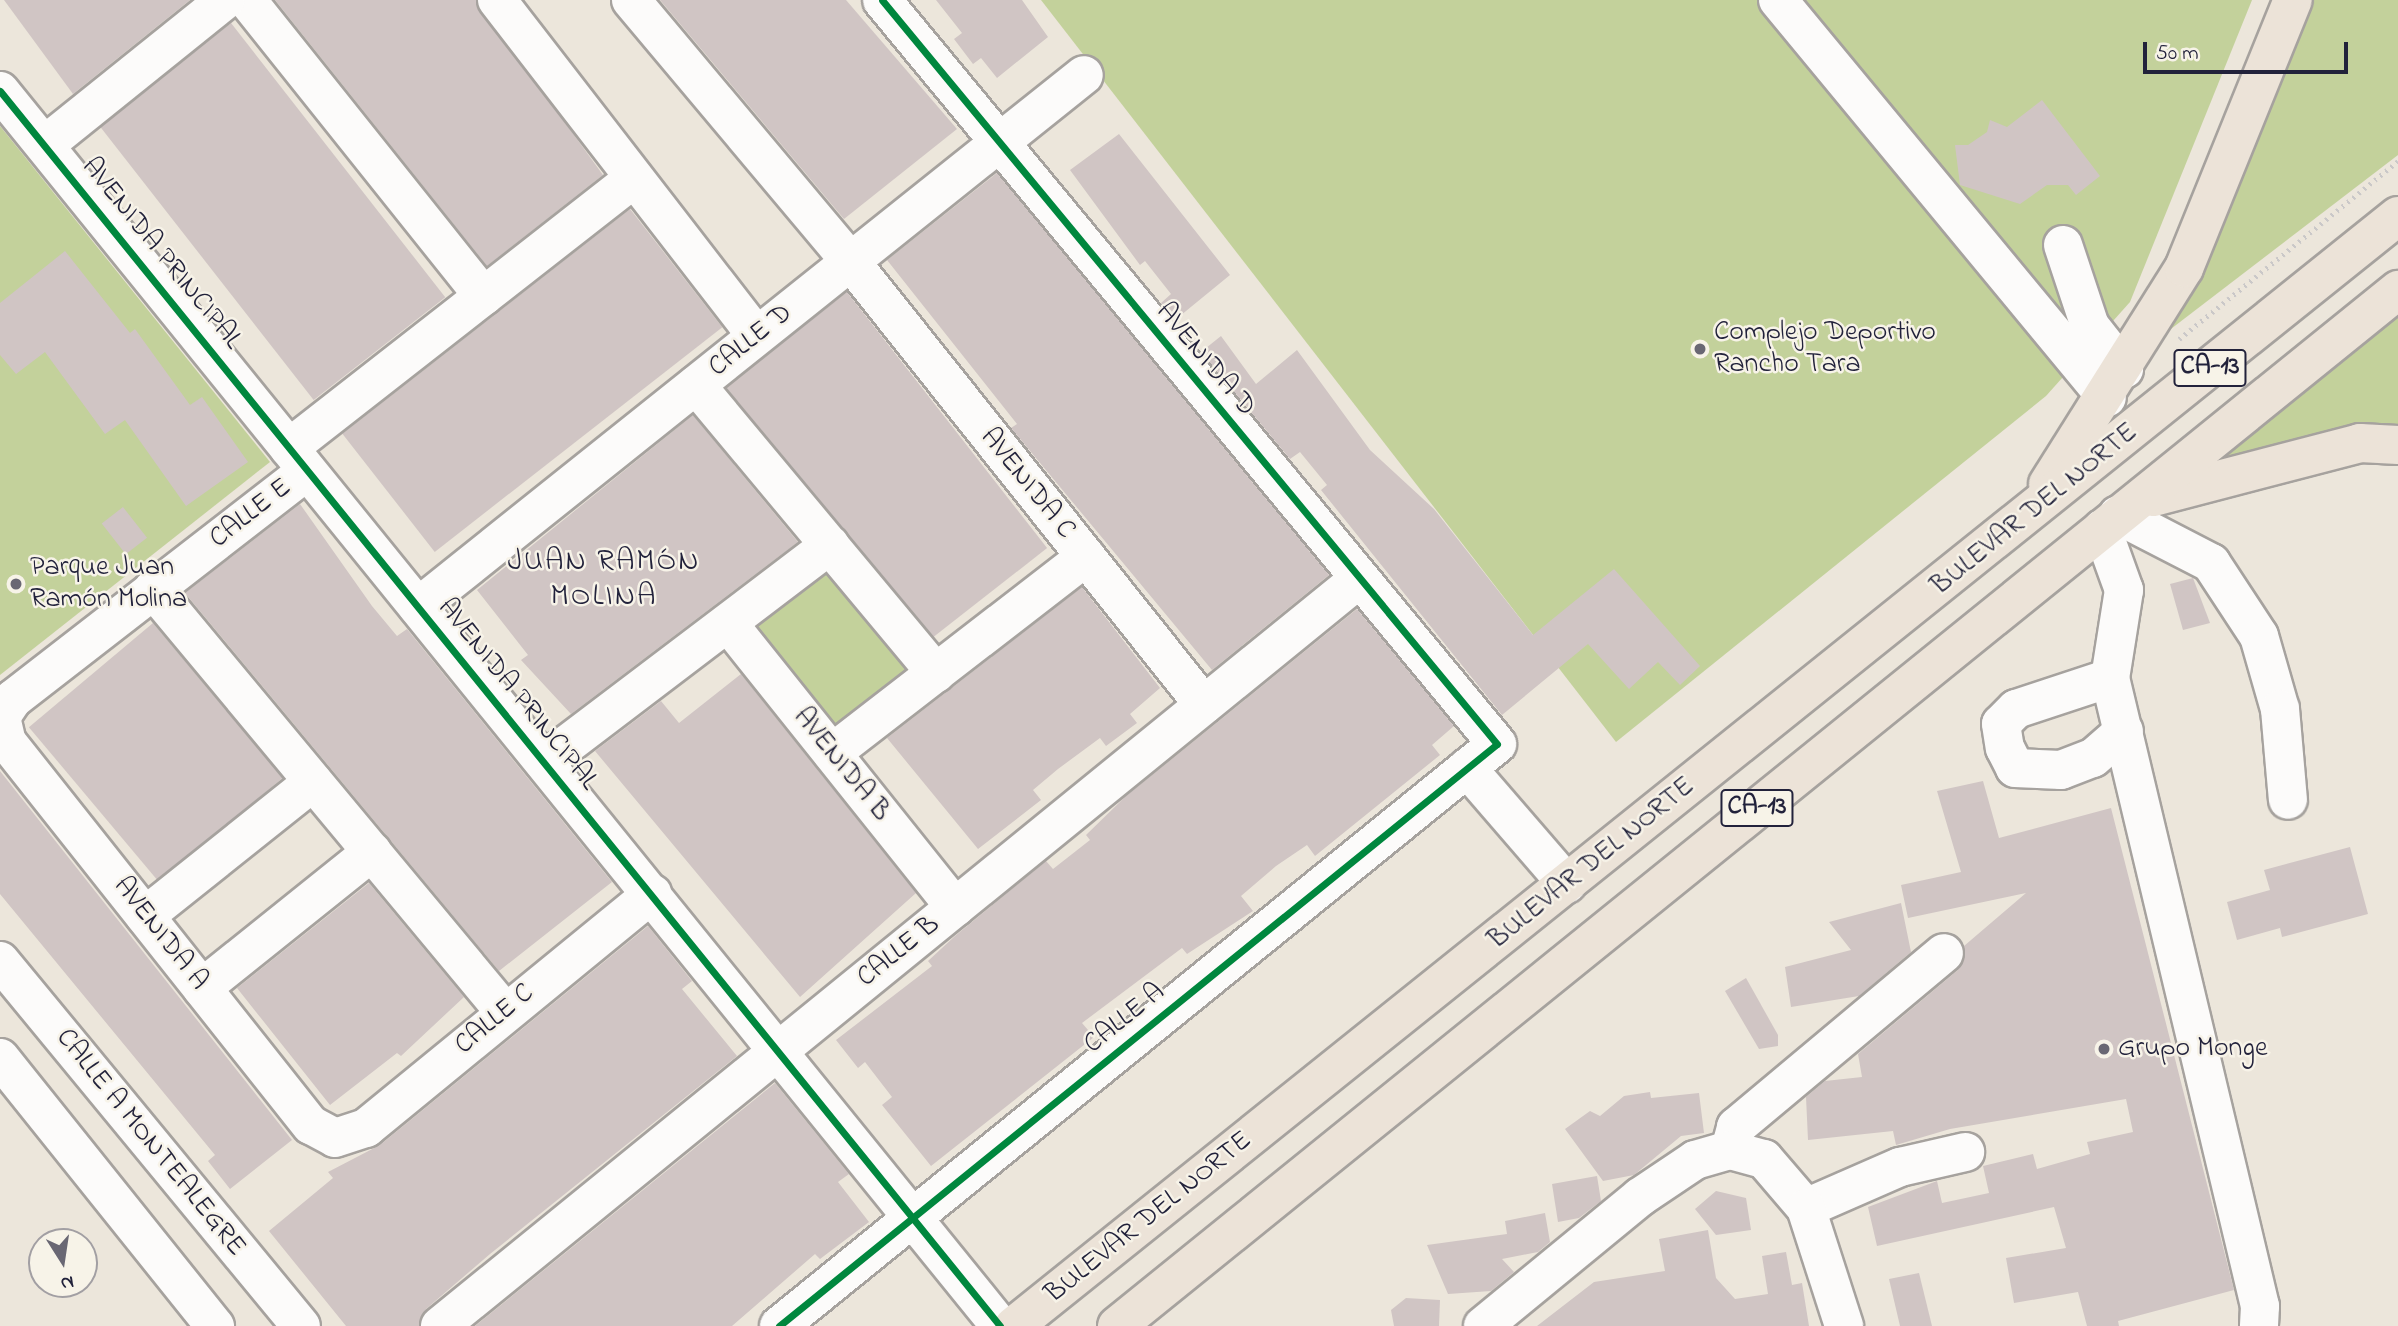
<!DOCTYPE html>
<html>
<head>
<meta charset="utf-8">
<style>
	body { margin:0 }
	#map { position:relative; width:2398px; height:1326px; overflow:hidden; background:#ece6db; font-family:"Indie Flower",sans-serif }
	div>[style] { position:absolute }
	.green>* { inset:0; background:#c3d19b; transform-origin:0 0 }
	.building>* { inset:0; background:#d0c5c4; transform-origin:0 0 }
	.path>* { height:4.5px; margin-top:-2.25px; transform-origin:0; background:repeating-linear-gradient(90deg,#cac8c8 0 2px,transparent 0 7px) }
	.roads { filter:drop-shadow(2px 0 #a6a29e) drop-shadow(-2px 0 #a6a29e) drop-shadow(0 2px #a6a29e) drop-shadow(0 -2px #a6a29e) }
	.minor>* { height:38px; margin:-19px; padding:0 19px; transform-origin:19px; border-radius:19px; background:#fcfbfa }
	.highway>* { height:38px; margin:-19px; padding:0 19px; transform-origin:19px; border-radius:19px; background:#ece3d8 }
	.cycleway>* { height:7px; margin:-3.5px; padding:0 3.5px; transform-origin:3.5px; border-radius:3.5px; background:#00873e }
	.dots>* { width:19px; height:19px; translate:-50% -50%; box-sizing:border-box; border:4px solid #f7f3e8; border-radius:50% }
	span { translate:-50% -50%; white-space:nowrap; text-align:center; line-height:1.15; -webkit-text-stroke:5px #f7f3e8; paint-order:stroke }
	.shield-label span { padding:2px 5px; background:#f7f3e8; border:2px solid; border-radius:5px; -webkit-text-stroke-width:0 }
	.shield-label { font-size:26px; color:#22223b; font-weight:700 }
	.street-label { font-size:28px; color:#22223b }
	.poi-label { font-size:28px; color:#22223b }
	.left { translate:0 -50%; text-align:left }
	.neighbourhood-label { font-size:30px; color:#22223b; letter-spacing:2px }
	.north { position:absolute; left:28px; top:1228px; width:70px; height:70px; box-sizing:border-box; background:#f7f3e8; border:2px solid #a29fa3; border-radius:50%; rotate:168deg; font-size:19px; font-weight:700; line-height:28px; text-align:center; color:#22223b }
	.north::after { content:''; display:block; margin:auto; width:24px; height:32px; background:#696773; clip-path:polygon(50% 0,100% 100%,50% 72%,0 100%) }
	.scale { position:absolute; left:2143px; top:42px; width:205px; height:32px; box-sizing:border-box; border:4px solid #22223b; border-top:0; padding-left:9px; font-size:21px; line-height:24px; white-space:nowrap; color:#22223b; -webkit-text-stroke:5px #f7f3e8; paint-order:stroke }
</style>
</head>
<body>
<div id="map">
	<div class="green">
		<i style="clip-path:polygon(1041px 0,2252px 0,2130px 302px,2046px 396px,1616px 742px)"></i>
		<i style="clip-path:polygon(2306px 0,2398px 0,2398px 155px,2163px 335px)"></i>
		<i style="clip-path:polygon(0 126px,270px 462px,0 675px)"></i>
		<i style="clip-path:polygon(2398px 314px,2398px 437px,2201px 473px)"></i>
		<i style="left:824px;top:567px;width:137px;height:94px;rotate:50deg"></i>
	</div>
	<div class="building">
		<i style="clip-path:polygon(4px 0,190px 0,73px 94px)"></i>
		<i style="clip-path:polygon(275px 0,476px 0,603px 175px,487px 266px)"></i>
		<i style="clip-path:polygon(660px 0,846px 0,957px 129px,844px 219px)"></i>
		<i style="clip-path:polygon(936px 0,1022px 0,1048px 37px,997px 78px,981px 58px,973px 64px,954px 39px,962px 33px)"></i>
		<i style="left:231px;top:23px;width:348px;height:167px;rotate:52deg"></i>
		<i style="clip-path:polygon(2042px 100px,2100px 176px,2076px 195px,2068px 185px,2047px 185px,2020px 204px,1960px 185px,1955px 145px,1968px 145px,1987px 132px,1990px 120px,2007px 127px)"></i>
		<i style="clip-path:polygon(1119px 134px,1230px 275px,1175px 320px,1161px 303px,1171px 294px,1145px 261px,1140px 265px,1070px 170px)"></i>
		<i style="clip-path:polygon(997px 173px,1329px 575px,1212px 670px,1011px 428px,1017px 424px,887px 260px)"></i>
		<i style="left:630px;top:209px;width:150px;height:365px;rotate:52deg"></i>
		<i style="clip-path:polygon(65px 251px,130px 333px,135px 329px,190px 405px,202px 397px,248px 462px,186px 506px,125px 420px,105px 434px,45px 352px,16px 374px,0 355px,0 303px)"></i>
		<i style="left:847px;top:292px;width:325px;height:154px;rotate:52deg"></i>
		<i style="clip-path:polygon(1221px 336px,1256px 384px,1297px 350px,1370px 450px,1434px 509px,1533px 635px,1614px 569px,1700px 666px,1680px 685px,1658px 662px,1629px 689px,1588px 644px,1502px 715px,1321px 490px,1327px 485px,1300px 452px,1290px 459px,1201px 352px)"></i>
		<i style="clip-path:polygon(693px 415px,798px 542px,571px 714px,521px 660px,528px 655px,477px 590px)"></i>
		<i style="clip-path:polygon(300px 504px,372px 606px,397px 636px,407px 629px,612px 882px,499px 971px,185px 593px)"></i>
		<i style="left:123px;top:507px;width:39px;height:27px;rotate:52deg"></i>
		<i style="clip-path:polygon(2193px 578px,2210px 623px,2183px 630px,2170px 584px)"></i>
		<i style="clip-path:polygon(1082px 587px,1160px 688px,1130px 714px,1137px 723px,1106px 746px,1100px 738px,1058px 769px,1033px 790px,1041px 800px,978px 849px,887px 738px)"></i>
		<i style="clip-path:polygon(1357px 609px,1454px 726px,1432px 745px,1440px 755px,1315px 856px,1307px 845px,1276px 866px,1241px 896px,1253px 911px,1187px 954px,1182px 948px,1082px 1023px,1094px 1037px,931px 1166px,882px 1105px,892px 1097px,865px 1062px,858px 1068px,836px 1040px,932px 966px,928px 961px,955px 936px,1046px 861px,1053px 869px,1090px 840px,1086px 835px,1125px 797px)"></i>
		<i style="left:153px;top:623px;width:202px;height:162px;rotate:50deg"></i>
		<i style="clip-path:polygon(741px 674px,916px 893px,800px 997px,595px 751px,661px 701px,679px 723px)"></i>
		<i style="clip-path:polygon(0 771px,292px 1140px,230px 1189px,208px 1161px,215px 1155px,0 894px)"></i>
		<i style="clip-path:polygon(1983px 781px,1999px 838px,2111px 808px,2234px 1290px,2118px 1321px,2119px 1326px,2087px 1326px,2078px 1292px,2014px 1303px,2006px 1258px,2066px 1248px,2054px 1207px,1877px 1246px,1868px 1207px,1937px 1181px,1942px 1203px,1989px 1193px,1983px 1166px,2033px 1154px,2037px 1169px,2090px 1154px,2087px 1142px,2133px 1132px,2126px 1099px,1950px 1129px,1896px 1145px,1893px 1131px,1808px 1140px,1806px 1097px,1825px 1081px,1862px 1077px,1858px 1054px,1958px 970px,1964px 946px,2026px 893px,1908px 918px,1901px 885px,1961px 872px,1937px 791px)"></i>
		<i style="clip-path:polygon(2350px 847px,2368px 914px,2282px 937px,2280px 928px,2237px 940px,2227px 902px,2270px 890px,2264px 870px)"></i>
		<i style="clip-path:polygon(369px 883px,464px 997px,401px 1056px,397px 1053px,330px 1105px,237px 988px)"></i>
		<i style="clip-path:polygon(1901px 903px,1911px 952px,1859px 996px,1791px 1007px,1785px 967px,1851px 950px,1829px 922px)"></i>
		<i style="clip-path:polygon(648px 926px,692px 981px,682px 989px,737px 1056px,490px 1254px,426px 1309px,419px 1326px,346px 1326px,269px 1231px,333px 1178px,328px 1172px,380px 1145px)"></i>
		<i style="clip-path:polygon(1746px 978px,1778px 1035px,1778px 1046px,1759px 1049px,1725px 991px)"></i>
		<i style="clip-path:polygon(775px 1083px,849px 1174px,838px 1182px,869px 1222px,820px 1259px,815px 1254px,732px 1326px,475px 1326px)"></i>
		<i style="clip-path:polygon(1650px 1092px,1651px 1098px,1699px 1093px,1704px 1133px,1681px 1136px,1634px 1175px,1603px 1181px,1565px 1129px,1590px 1111px,1600px 1116px,1624px 1096px)"></i>
		<i style="clip-path:polygon(1597px 1176px,1601px 1201px,1579px 1218px,1558px 1222px,1552px 1184px)"></i>
		<i style="clip-path:polygon(1716px 1191px,1746px 1198px,1751px 1230px,1716px 1235px,1695px 1209px)"></i>
		<i style="clip-path:polygon(1545px 1213px,1550px 1242px,1538px 1252px,1502px 1259px,1514px 1272px,1491px 1291px,1448px 1294px,1427px 1245px,1507px 1234px,1505px 1221px)"></i>
		<i style="clip-path:polygon(1708px 1230px,1716px 1278px,1735px 1299px,1768px 1294px,1762px 1256px,1786px 1252px,1792px 1285px,1802px 1283px,1809px 1326px,1537px 1326px,1594px 1282px,1665px 1271px,1659px 1239px)"></i>
		<i style="clip-path:polygon(1919px 1273px,1932px 1326px,1900px 1326px,1889px 1279px)"></i>
		<i style="clip-path:polygon(1406px 1298px,1440px 1300px,1439px 1326px,1394px 1326px,1391px 1310px)"></i>
	</div>
	<div class="path">
		<i style="left:2179px;top:339px;width:282px;rotate:-39.1deg"></i>
	</div>
	<div class="roads">
		<div class="minor">
			<i style="left:247px;top:0;width:379px;rotate:51.4deg"></i>
			<i style="left:497px;top:0;width:423px;rotate:52.3deg"></i>
			<i style="left:631px;top:0;width:342px;rotate:50deg"></i>
			<i style="left:851px;top:262px;width:566px;rotate:51.45deg"></i>
			<i style="left:1778px;top:0;width:516px;rotate:50.42deg"></i>
			<i style="left:0;top:91px;width:1589px;rotate:51deg"></i>
			<i style="left:46px;top:144px;width:230px;rotate:-38.8deg"></i>
			<i style="left:2063px;top:245px;width:85px;rotate:71.6deg"></i>
			<i style="left:2090px;top:326px;width:55px;rotate:51.7deg"></i>
			<i style="left:696px;top:385px;width:375px;rotate:50.2deg"></i>
			<i style="left:289px;top:448px;width:438px;rotate:-38deg"></i>
			<i style="left:307px;top:471px;width:372px;rotate:142.2deg"></i>
			<i style="left:13px;top:699px;width:22px;rotate:124deg"></i>
			<i style="left:1px;top:717px;width:26px;rotate:77deg"></i>
			<i style="left:7px;top:742px;width:489px;rotate:51.6deg"></i>
			<i style="left:311px;top:1125px;width:27px;rotate:28deg"></i>
			<i style="left:335px;top:1138px;width:33px;rotate:-18deg"></i>
			<i style="left:366px;top:1128px;width:370px;rotate:-39.3deg"></i>
			<i style="left:2118px;top:515px;width:105px;rotate:27.3deg"></i>
			<i style="left:2211px;top:563px;width:87px;rotate:56.7deg"></i>
			<i style="left:2259px;top:636px;width:76px;rotate:74deg"></i>
			<i style="left:2280px;top:709px;width:91px;rotate:85deg"></i>
			<i style="left:2102px;top:529px;width:65px;rotate:70.2deg"></i>
			<i style="left:2124px;top:590px;width:89px;rotate:99deg"></i>
			<i style="left:2110px;top:678px;width:646px;rotate:76.57deg"></i>
			<i style="left:2260px;top:1306px;width:20px;rotate:93deg"></i>
			<i style="left:153px;top:589px;width:549px;rotate:50.25deg"></i>
			<i style="left:418px;top:607px;width:852px;rotate:-38.62deg"></i>
			<i style="left:728px;top:623px;width:364px;rotate:51.4deg"></i>
			<i style="left:2110px;top:678px;width:99px;rotate:161.7deg"></i>
			<i style="left:2016px;top:709px;width:21px;rotate:135deg"></i>
			<i style="left:2001px;top:724px;width:24px;rotate:81deg"></i>
			<i style="left:2005px;top:748px;width:22px;rotate:63deg"></i>
			<i style="left:2015px;top:768px;width:46px;rotate:2.5deg"></i>
			<i style="left:2061px;top:770px;width:34px;rotate:-21deg"></i>
			<i style="left:2093px;top:758px;width:41px;rotate:-41.1deg"></i>
			<i style="left:832px;top:753px;width:321px;rotate:-37.7deg"></i>
			<i style="left:544px;top:762px;width:359px;rotate:-37.2deg"></i>
			<i style="left:1467px;top:768px;width:153px;rotate:49.2deg"></i>
			<i style="left:145px;top:916px;width:215px;rotate:-38.6deg"></i>
			<i style="left:0;top:961px;width:473px;rotate:50.5deg"></i>
			<i style="left:202px;top:988px;width:218px;rotate:-38.7deg"></i>
			<i style="left:0;top:1058px;width:344px;rotate:51.3deg"></i>
			<i style="left:1730px;top:1150px;width:24px;rotate:-75deg"></i>
			<i style="left:1736px;top:1127px;width:271px;rotate:-39.9deg"></i>
			<i style="left:1806px;top:1208px;width:103px;rotate:-23.6deg"></i>
			<i style="left:1900px;top:1167px;width:67px;rotate:-13deg"></i>
			<i style="left:440px;top:1326px;width:1184px;rotate:-39.11deg"></i>
			<i style="left:779px;top:1326px;width:924px;rotate:-39.03deg"></i>
			<i style="left:1497px;top:744px;width:965px;rotate:-129.58deg"></i>
			<i style="left:1483px;top:1326px;width:203px;rotate:-39.4deg"></i>
			<i style="left:1640px;top:1197px;width:66px;rotate:-33.9deg"></i>
			<i style="left:1695px;top:1160px;width:36px;rotate:-16deg"></i>
			<i style="left:1730px;top:1150px;width:35px;rotate:15deg"></i>
			<i style="left:1764px;top:1159px;width:65px;rotate:49.4deg"></i>
			<i style="left:1806px;top:1208px;width:124px;rotate:72.1deg"></i>
		</div>
		<div class="highway">
			<i style="left:2048px;top:484px;width:255px;rotate:-57.8deg"></i>
			<i style="left:2184px;top:268px;width:289px;rotate:-67.9deg"></i>
			<i style="left:2153px;top:497px;width:214px;rotate:-14.6deg"></i>
			<i style="left:2360px;top:443px;width:38px;rotate:3deg"></i>
			<i style="left:1014px;top:1326px;width:1774px;rotate:-38.73deg"></i>
			<i style="left:1117px;top:1326px;width:1648px;rotate:-38.96deg"></i>
		</div>
	</div>
	<div class="cycleway">
		<i style="left:0;top:91px;width:1589px;rotate:51deg"></i>
		<i style="left:779px;top:1326px;width:924px;rotate:-39.03deg"></i>
		<i style="left:1497px;top:744px;width:965px;rotate:-129.58deg"></i>
	</div>
	<div class="dots">
		<i style="left:1700px;top:349px;background:#696773"></i>
		<i style="left:16px;top:584px;background:#696773"></i>
		<i style="left:2104px;top:1049px;background:#696773"></i>
	</div>
	<div class="shield-label">
		<span style="left:2210px;top:368px">CA-13</span>
		<span style="left:1757px;top:808px">CA-13</span>
	</div>
	<div class="street-label">
		<span style="left:161px;top:254px;rotate:51deg">AVENIDA PRINCIPAL</span>
		<span style="left:751px;top:341px;rotate:-39deg">CALLE D</span>
		<span style="left:1205px;top:360px;rotate:50deg">AVENIDA D</span>
		<span style="left:1027px;top:484px;rotate:51deg">AVENIDA C</span>
		<span style="left:2035px;top:510px;rotate:-39deg">BULEVAR DEL NORTE</span>
		<span style="left:251px;top:514px;rotate:-38deg">CALLE E</span>
		<span style="left:517px;top:695px;rotate:51deg">AVENIDA PRINCIPAL</span>
		<span style="left:841px;top:765px;rotate:51deg">AVENIDA B</span>
		<span style="left:1592px;top:864px;rotate:-39deg">BULEVAR DEL NORTE</span>
		<span style="left:160px;top:934px;rotate:52deg">AVENIDA A</span>
		<span style="left:899px;top:952px;rotate:-39deg">CALLE B</span>
		<span style="left:1125px;top:1019px;rotate:-39deg">CALLE A</span>
		<span style="left:495px;top:1020px;rotate:-40deg">CALLE C</span>
		<span style="left:150px;top:1143px;rotate:51deg">CALLE A MONTEALEGRE</span>
		<span style="left:1149px;top:1218px;rotate:-39deg">BULEVAR DEL NORTE</span>
	</div>
	<div class="poi-label">
		<span class="left" style="left:1714px;top:349px">Complejo Deportivo<br>Rancho Tara</span>
		<span class="left" style="left:30px;top:584px">Parque Juan<br>Ramón Molina</span>
		<span class="left" style="left:2118px;top:1049px">Grupo Monge</span>
	</div>
	<div class="neighbourhood-label">
		<span style="left:604px;top:579px">JUAN RAMÓN<br>MOLINA</span>
	</div>
	<div class="north">N</div>
	<div class="scale">50 m</div>
</div>
</body>
</html>
